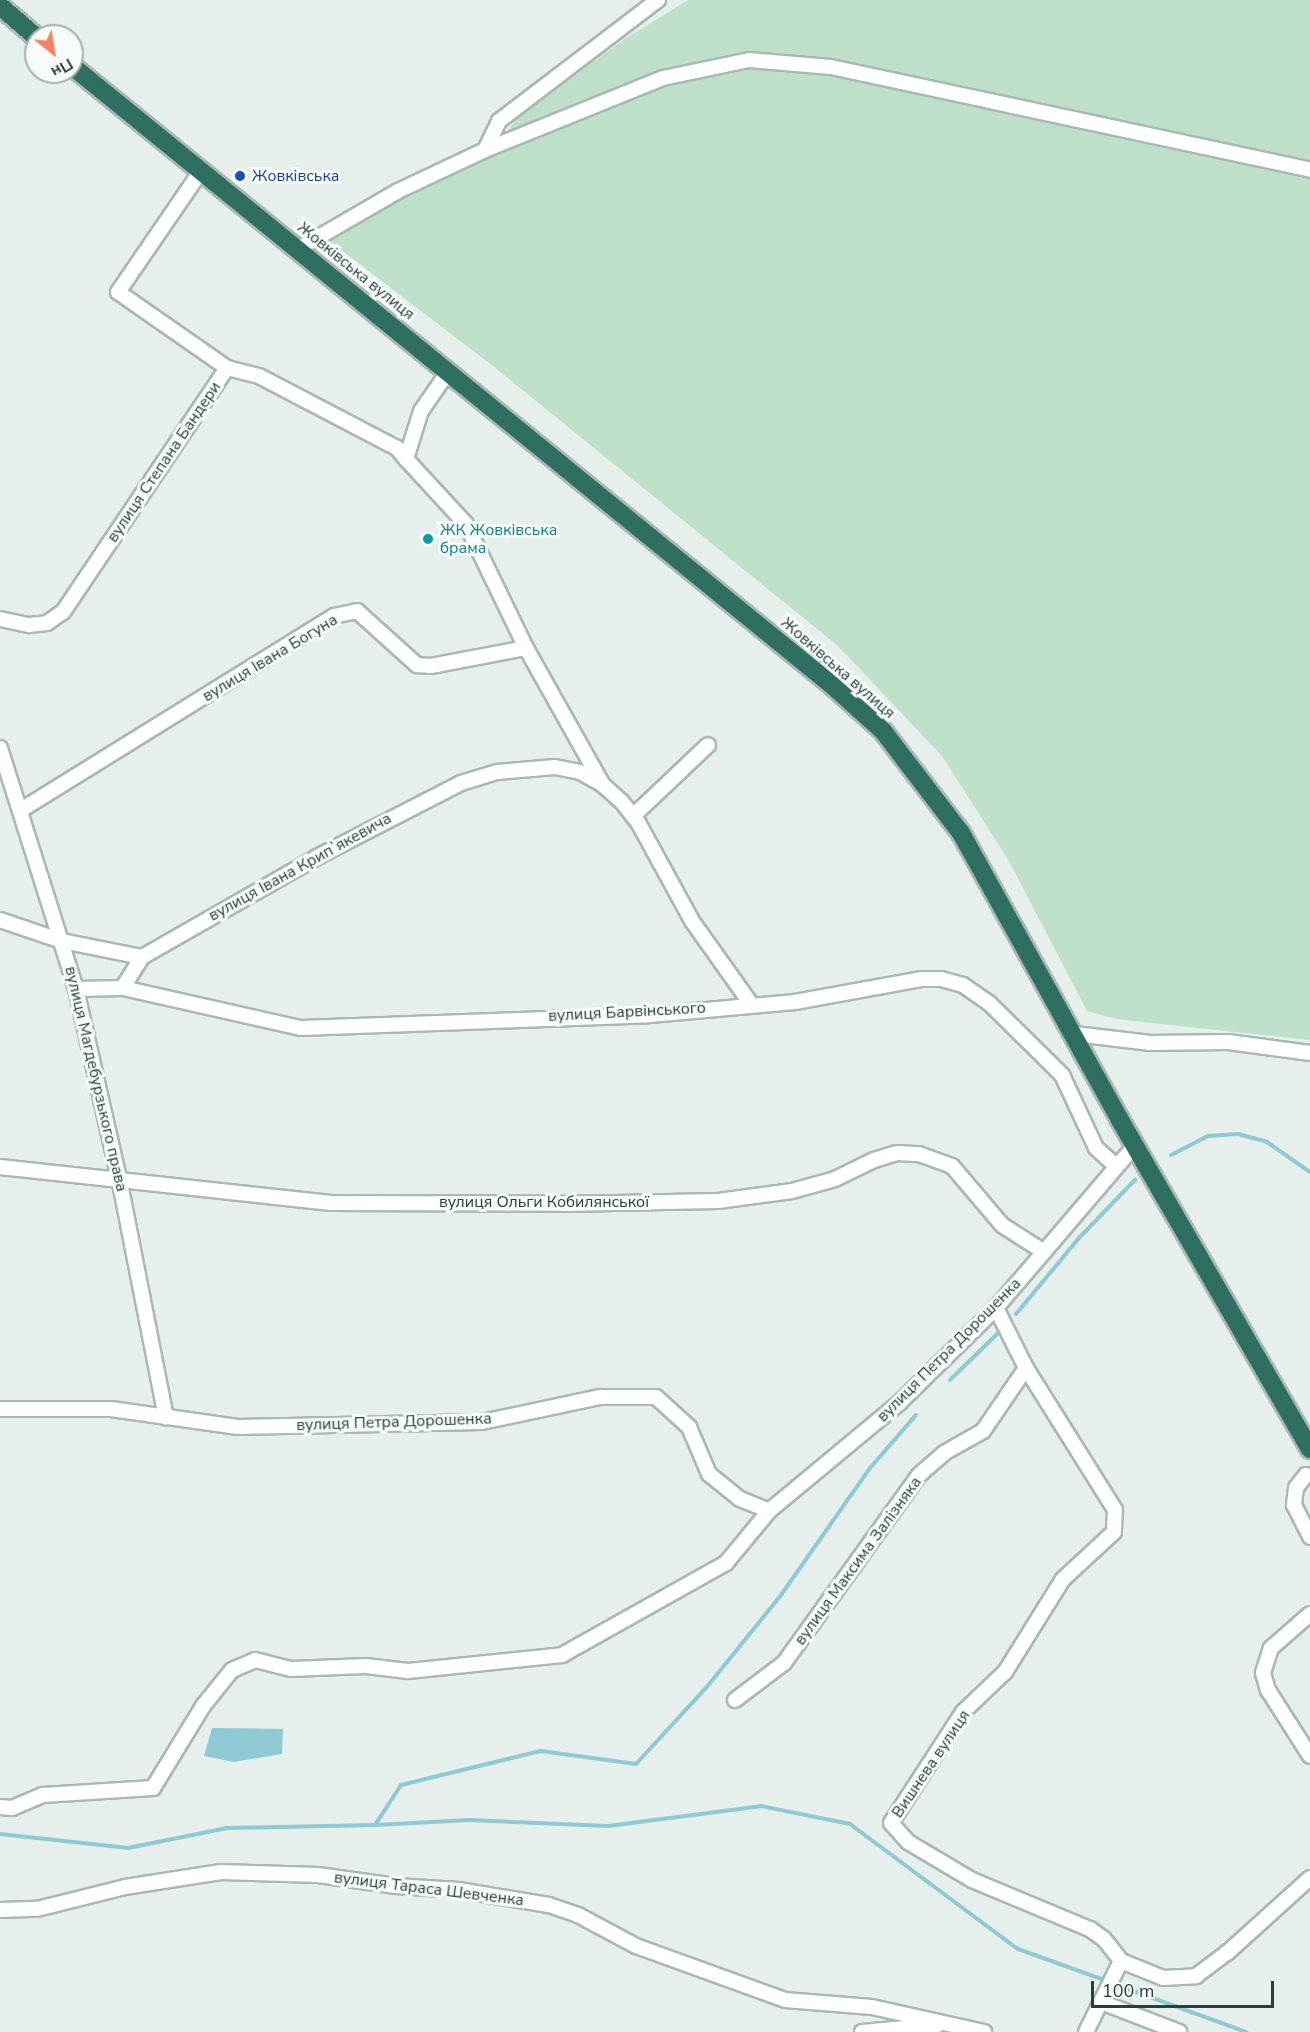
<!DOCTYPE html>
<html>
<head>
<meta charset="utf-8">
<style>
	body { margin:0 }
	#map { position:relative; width:1310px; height:2032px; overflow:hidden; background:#e6efeb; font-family:"Nunito Sans",sans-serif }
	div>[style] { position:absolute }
	.green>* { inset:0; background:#bfe0c8 }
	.water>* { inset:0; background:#8ec9d4 }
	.stream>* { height:4px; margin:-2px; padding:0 2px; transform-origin:2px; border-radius:2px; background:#8ec9d4 }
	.roads { filter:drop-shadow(2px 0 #a8b8b2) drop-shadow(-2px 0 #a8b8b2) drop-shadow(0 2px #a8b8b2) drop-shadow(0 -2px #a8b8b2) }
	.minor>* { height:14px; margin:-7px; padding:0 7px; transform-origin:7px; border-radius:7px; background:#fff }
	.highway>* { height:18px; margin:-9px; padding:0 9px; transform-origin:9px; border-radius:9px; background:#2f6f62 }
	.dots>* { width:16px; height:16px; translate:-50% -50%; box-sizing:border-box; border:3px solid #f7fbf9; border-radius:50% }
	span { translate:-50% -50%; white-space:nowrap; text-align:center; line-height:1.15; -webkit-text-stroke:6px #f7fbf9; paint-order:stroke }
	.transit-label { font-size:16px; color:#164399 }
	.left { translate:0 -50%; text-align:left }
	.street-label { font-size:16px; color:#24423a }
	.culture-label { font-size:16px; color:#0d838f }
	.north { position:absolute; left:24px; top:24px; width:60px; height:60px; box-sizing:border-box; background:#f7fbf9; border:2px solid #a3b1ad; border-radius:50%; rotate:150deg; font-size:16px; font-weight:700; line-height:24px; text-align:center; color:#24423a }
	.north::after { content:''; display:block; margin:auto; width:21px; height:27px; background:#f4845f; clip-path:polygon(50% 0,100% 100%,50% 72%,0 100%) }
	.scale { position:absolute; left:1091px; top:1981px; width:183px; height:27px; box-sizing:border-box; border:3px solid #24423a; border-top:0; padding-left:8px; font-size:18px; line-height:21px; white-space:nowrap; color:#24423a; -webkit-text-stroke:4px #f7fbf9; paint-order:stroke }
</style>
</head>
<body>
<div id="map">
	<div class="green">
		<i style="clip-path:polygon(688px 0,1310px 0,1310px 1040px,1116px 1019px,1087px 1011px,1009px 861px,942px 756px,838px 646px,493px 366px,323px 236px,491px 156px,518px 116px,625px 39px)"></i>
	</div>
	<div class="water">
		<i style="clip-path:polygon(212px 1728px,283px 1729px,282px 1754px,234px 1762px,204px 1756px)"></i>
	</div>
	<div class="stream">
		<i style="left:1171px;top:1155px;width:42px;rotate:-27.2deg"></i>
		<i style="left:1208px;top:1136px;width:30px;rotate:-4deg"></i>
		<i style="left:1238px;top:1134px;width:30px;rotate:15deg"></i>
		<i style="left:1267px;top:1142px;width:52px;rotate:34.9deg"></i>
		<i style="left:1016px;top:1314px;width:99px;rotate:-50.3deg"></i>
		<i style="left:1079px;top:1238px;width:81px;rotate:-46deg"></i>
		<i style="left:950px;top:1380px;width:69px;rotate:-44.4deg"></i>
		<i style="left:375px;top:1825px;width:95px;rotate:-3deg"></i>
		<i style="left:470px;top:1820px;width:138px;rotate:2.5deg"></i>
		<i style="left:608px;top:1826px;width:154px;rotate:-7.4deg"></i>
		<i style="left:761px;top:1806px;width:91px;rotate:11.4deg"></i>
		<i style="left:850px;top:1824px;width:209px;rotate:36.7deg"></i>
		<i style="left:1018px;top:1949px;width:95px;rotate:19.8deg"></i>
		<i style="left:0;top:1834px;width:129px;rotate:6.2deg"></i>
		<i style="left:128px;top:1848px;width:101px;rotate:-11.4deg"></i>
		<i style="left:227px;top:1828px;width:148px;rotate:-1.2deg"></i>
		<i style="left:375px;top:1825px;width:48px;rotate:-57deg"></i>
		<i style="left:401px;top:1785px;width:144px;rotate:-13.7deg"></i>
		<i style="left:541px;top:1751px;width:96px;rotate:7.8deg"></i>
		<i style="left:636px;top:1764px;width:103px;rotate:-47.4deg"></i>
		<i style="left:706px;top:1688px;width:119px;rotate:-51.1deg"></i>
		<i style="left:781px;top:1595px;width:155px;rotate:-55deg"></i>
		<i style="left:870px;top:1468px;width:70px;rotate:-49deg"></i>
		<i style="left:1128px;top:1989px;width:126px;rotate:20deg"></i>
	</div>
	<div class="roads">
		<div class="minor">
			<i style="left:485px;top:150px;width:32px;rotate:-64deg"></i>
			<i style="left:499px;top:121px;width:200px;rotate:-37.3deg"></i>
			<i style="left:201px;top:171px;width:147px;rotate:124.4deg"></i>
			<i style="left:118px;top:292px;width:133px;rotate:34.9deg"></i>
			<i style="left:227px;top:368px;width:33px;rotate:14deg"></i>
			<i style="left:259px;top:376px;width:156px;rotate:27.6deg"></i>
			<i style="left:397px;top:448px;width:14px;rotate:51deg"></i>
			<i style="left:298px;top:249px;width:116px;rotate:-30.1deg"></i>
			<i style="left:398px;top:191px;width:96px;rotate:-25.2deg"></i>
			<i style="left:485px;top:150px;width:192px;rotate:-22deg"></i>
			<i style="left:663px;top:78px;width:88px;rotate:-11.8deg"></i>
			<i style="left:749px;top:60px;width:82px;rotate:4.9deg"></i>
			<i style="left:831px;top:67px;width:490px;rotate:12.1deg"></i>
			<i style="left:448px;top:372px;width:47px;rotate:124.7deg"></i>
			<i style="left:421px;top:411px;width:50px;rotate:107.4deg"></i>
			<i style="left:406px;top:459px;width:88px;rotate:47.3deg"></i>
			<i style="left:466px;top:524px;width:138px;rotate:64.2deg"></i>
			<i style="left:526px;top:648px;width:157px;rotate:60.7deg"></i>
			<i style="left:0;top:619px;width:30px;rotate:12deg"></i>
			<i style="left:29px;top:625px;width:18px;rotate:-6deg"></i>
			<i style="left:47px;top:623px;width:19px;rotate:-35deg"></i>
			<i style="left:63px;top:612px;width:294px;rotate:-56.1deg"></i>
			<i style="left:0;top:748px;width:253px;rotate:72.5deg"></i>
			<i style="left:76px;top:989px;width:194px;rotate:77.2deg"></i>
			<i style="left:119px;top:1178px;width:244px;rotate:78.9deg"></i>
			<i style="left:21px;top:810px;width:368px;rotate:-31.8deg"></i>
			<i style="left:334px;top:616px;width:24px;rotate:-12deg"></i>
			<i style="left:357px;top:611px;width:81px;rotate:42deg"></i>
			<i style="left:417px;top:665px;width:14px;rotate:4deg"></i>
			<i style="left:431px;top:666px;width:97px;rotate:-10.7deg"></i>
			<i style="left:633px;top:816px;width:103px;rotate:-43.4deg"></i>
			<i style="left:0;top:920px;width:65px;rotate:18.7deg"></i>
			<i style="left:62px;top:941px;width:82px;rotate:11.3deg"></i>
			<i style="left:142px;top:957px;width:202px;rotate:-29.7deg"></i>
			<i style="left:317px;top:857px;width:162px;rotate:-27.2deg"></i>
			<i style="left:461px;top:783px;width:38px;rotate:-17deg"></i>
			<i style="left:497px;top:772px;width:58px;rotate:-4.9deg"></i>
			<i style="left:555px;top:767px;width:25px;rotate:11deg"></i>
			<i style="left:580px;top:772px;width:26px;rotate:29deg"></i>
			<i style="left:603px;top:785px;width:25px;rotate:42deg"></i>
			<i style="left:622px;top:802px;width:28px;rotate:52deg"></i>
			<i style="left:639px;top:824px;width:111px;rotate:61.3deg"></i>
			<i style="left:692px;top:921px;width:102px;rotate:54.6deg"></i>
			<i style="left:142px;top:957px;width:36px;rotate:122deg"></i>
			<i style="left:123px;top:988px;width:182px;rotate:12.7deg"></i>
			<i style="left:301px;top:1028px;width:349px;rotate:-2.1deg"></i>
			<i style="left:650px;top:1015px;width:146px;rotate:-5.1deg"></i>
			<i style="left:795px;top:1002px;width:128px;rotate:-10.3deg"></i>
			<i style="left:921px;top:979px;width:20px"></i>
			<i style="left:941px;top:979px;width:23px;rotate:15deg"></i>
			<i style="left:963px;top:985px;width:32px;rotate:35deg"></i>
			<i style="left:989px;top:1003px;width:103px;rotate:44.6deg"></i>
			<i style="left:1062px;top:1075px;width:81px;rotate:65deg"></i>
			<i style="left:1096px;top:1148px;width:25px;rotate:42deg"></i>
			<i style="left:76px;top:989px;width:47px;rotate:-1.2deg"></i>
			<i style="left:1075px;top:1034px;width:76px;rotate:6.8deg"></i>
			<i style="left:1150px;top:1043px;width:78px;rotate:-0.7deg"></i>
			<i style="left:1228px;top:1042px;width:83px;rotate:7.6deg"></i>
			<i style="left:0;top:1167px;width:333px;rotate:6.2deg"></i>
			<i style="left:331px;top:1203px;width:233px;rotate:0.2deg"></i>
			<i style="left:564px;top:1204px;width:154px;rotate:-1.1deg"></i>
			<i style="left:718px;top:1201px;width:75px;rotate:-7.7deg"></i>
			<i style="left:792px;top:1191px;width:45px;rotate:-15.6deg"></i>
			<i style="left:835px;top:1179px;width:43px;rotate:-26deg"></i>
			<i style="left:874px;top:1160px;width:24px;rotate:-17deg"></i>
			<i style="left:897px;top:1153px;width:22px;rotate:3deg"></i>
			<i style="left:919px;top:1154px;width:35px;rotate:20deg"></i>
			<i style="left:952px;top:1166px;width:77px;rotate:49.7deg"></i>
			<i style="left:1002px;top:1225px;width:50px;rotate:32.7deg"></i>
			<i style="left:996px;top:1308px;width:67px;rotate:63.4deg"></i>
			<i style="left:1026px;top:1368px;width:168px;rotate:57.9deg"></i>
			<i style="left:1115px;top:1510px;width:22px;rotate:93deg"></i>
			<i style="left:1114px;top:1532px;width:69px;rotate:137.3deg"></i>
			<i style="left:1063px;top:1579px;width:110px;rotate:121.9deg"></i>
			<i style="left:1005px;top:1672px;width:58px;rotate:136.4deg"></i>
			<i style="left:963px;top:1712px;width:132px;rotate:123deg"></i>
			<i style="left:891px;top:1823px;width:25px;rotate:48deg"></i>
			<i style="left:908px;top:1842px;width:74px;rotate:30.7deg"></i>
			<i style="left:972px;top:1880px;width:128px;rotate:22.6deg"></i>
			<i style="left:1090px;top:1929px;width:17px;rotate:36deg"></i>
			<i style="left:1104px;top:1939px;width:28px;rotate:52deg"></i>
			<i style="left:0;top:1409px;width:111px"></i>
			<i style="left:111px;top:1409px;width:128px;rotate:8.1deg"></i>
			<i style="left:238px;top:1427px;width:244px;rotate:-1.2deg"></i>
			<i style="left:482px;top:1422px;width:121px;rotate:-12deg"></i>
			<i style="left:600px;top:1397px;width:56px"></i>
			<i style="left:656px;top:1397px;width:45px;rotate:42.3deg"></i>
			<i style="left:689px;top:1427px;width:51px;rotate:66.9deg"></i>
			<i style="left:709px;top:1474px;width:40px;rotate:39deg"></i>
			<i style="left:740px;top:1499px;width:31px;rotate:22deg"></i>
			<i style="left:1306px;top:1475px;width:16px;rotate:128deg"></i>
			<i style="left:1296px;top:1488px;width:17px;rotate:97deg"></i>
			<i style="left:1294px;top:1505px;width:36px;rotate:63deg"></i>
			<i style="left:1310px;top:1614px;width:52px;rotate:138.9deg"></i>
			<i style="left:1271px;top:1648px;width:26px;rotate:108deg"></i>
			<i style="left:1263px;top:1673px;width:18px;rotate:74deg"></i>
			<i style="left:1268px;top:1690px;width:78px;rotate:57.5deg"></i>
			<i style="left:735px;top:1700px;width:61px;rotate:-37.1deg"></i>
			<i style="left:784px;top:1663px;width:231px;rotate:-54.3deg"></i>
			<i style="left:919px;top:1475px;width:33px;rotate:-41deg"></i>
			<i style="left:944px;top:1453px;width:45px;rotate:-29.4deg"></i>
			<i style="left:983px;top:1431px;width:76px;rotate:-55.7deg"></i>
			<i style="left:0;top:1807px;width:12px;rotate:5deg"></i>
			<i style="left:12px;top:1808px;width:34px;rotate:-23deg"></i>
			<i style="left:43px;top:1795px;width:110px;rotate:-3.6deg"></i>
			<i style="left:153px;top:1788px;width:96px;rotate:-58.6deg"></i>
			<i style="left:203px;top:1706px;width:46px;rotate:-51.1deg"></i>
			<i style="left:232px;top:1670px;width:25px;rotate:-23deg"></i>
			<i style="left:255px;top:1660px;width:37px;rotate:14deg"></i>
			<i style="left:291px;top:1669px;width:75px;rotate:-2.3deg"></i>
			<i style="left:366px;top:1666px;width:42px;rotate:6.8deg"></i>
			<i style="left:408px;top:1671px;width:155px;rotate:-5.9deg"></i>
			<i style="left:562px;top:1655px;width:188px;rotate:-29.3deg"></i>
			<i style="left:726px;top:1563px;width:67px;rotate:-50.4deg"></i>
			<i style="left:769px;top:1511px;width:169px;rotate:-39.7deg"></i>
			<i style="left:899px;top:1403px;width:136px;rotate:-44.4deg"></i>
			<i style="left:996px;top:1308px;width:214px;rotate:-49.5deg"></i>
			<i style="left:0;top:1910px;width:37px;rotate:-2deg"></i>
			<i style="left:37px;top:1909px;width:91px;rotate:-14deg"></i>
			<i style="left:125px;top:1887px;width:97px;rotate:-8.9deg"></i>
			<i style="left:221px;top:1872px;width:97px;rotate:1.8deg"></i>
			<i style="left:318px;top:1875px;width:79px;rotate:8deg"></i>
			<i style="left:396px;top:1886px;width:63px;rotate:3.6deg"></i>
			<i style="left:459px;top:1890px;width:91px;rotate:9.5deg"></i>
			<i style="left:549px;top:1905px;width:31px;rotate:19deg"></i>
			<i style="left:578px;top:1915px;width:66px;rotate:28.1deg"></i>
			<i style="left:636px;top:1946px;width:158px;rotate:19.9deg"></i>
			<i style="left:785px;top:2000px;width:87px;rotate:4.6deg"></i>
			<i style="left:872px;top:2007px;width:115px;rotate:12.6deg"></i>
			<i style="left:1121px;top:1961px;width:45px;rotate:22deg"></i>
			<i style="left:1163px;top:1978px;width:33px;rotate:-3deg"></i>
			<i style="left:1196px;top:1976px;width:39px;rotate:-37deg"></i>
			<i style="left:1227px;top:1953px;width:112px;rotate:-42.1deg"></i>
			<i style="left:1101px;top:2002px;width:84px;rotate:21deg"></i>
			<i style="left:862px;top:2032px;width:76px;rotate:-5.3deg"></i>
			<i style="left:1086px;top:2032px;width:79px;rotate:-63.8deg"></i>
		</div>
		<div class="highway">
			<i style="left:0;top:6px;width:48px;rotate:40.7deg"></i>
			<i style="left:72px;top:66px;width:982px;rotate:39.17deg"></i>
			<i style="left:833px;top:686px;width:67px;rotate:42deg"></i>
			<i style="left:883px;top:731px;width:128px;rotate:52.6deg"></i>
			<i style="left:961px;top:833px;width:328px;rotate:61deg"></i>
			<i style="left:1120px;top:1120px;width:380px;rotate:60deg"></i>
		</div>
	</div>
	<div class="dots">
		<i style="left:240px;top:176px;background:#1a4fb4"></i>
		<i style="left:428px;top:539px;background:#0f9aa8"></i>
	</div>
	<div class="transit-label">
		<span class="left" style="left:252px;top:176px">Жовківська</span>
	</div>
	<div class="street-label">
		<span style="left:356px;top:271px;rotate:39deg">Жовківська вулиця</span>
		<span style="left:164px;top:462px;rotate:-56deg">вулиця Степана Бандери</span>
		<span style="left:270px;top:658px;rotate:-31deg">вулиця Івана Богуна</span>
		<span style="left:838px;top:668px;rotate:41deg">Жовківська вулиця</span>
		<span style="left:300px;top:867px;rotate:-29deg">вулиця Івана Крипʼякевича</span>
		<span style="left:627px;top:1012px;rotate:-3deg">вулиця Барвінського</span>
		<span style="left:96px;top:1079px;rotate:77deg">вулиця Магдебурзького права</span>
		<span style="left:544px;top:1202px">вулиця Ольги Кобилянської</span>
		<span style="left:949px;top:1350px;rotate:-45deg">вулиця Петра Дорошенка</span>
		<span style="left:394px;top:1422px;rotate:-2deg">вулиця Петра Дорошенка</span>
		<span style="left:858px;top:1561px;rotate:-54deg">вулиця Максима Залізняка</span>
		<span style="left:931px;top:1764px;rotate:-56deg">Вишнева вулиця</span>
		<span style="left:429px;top:1889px;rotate:7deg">вулиця Тараса Шевченка</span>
	</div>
	<div class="culture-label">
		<span class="left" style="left:440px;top:539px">ЖК Жовківська<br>брама</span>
	</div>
	<div class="north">Пн</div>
	<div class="scale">100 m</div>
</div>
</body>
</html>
